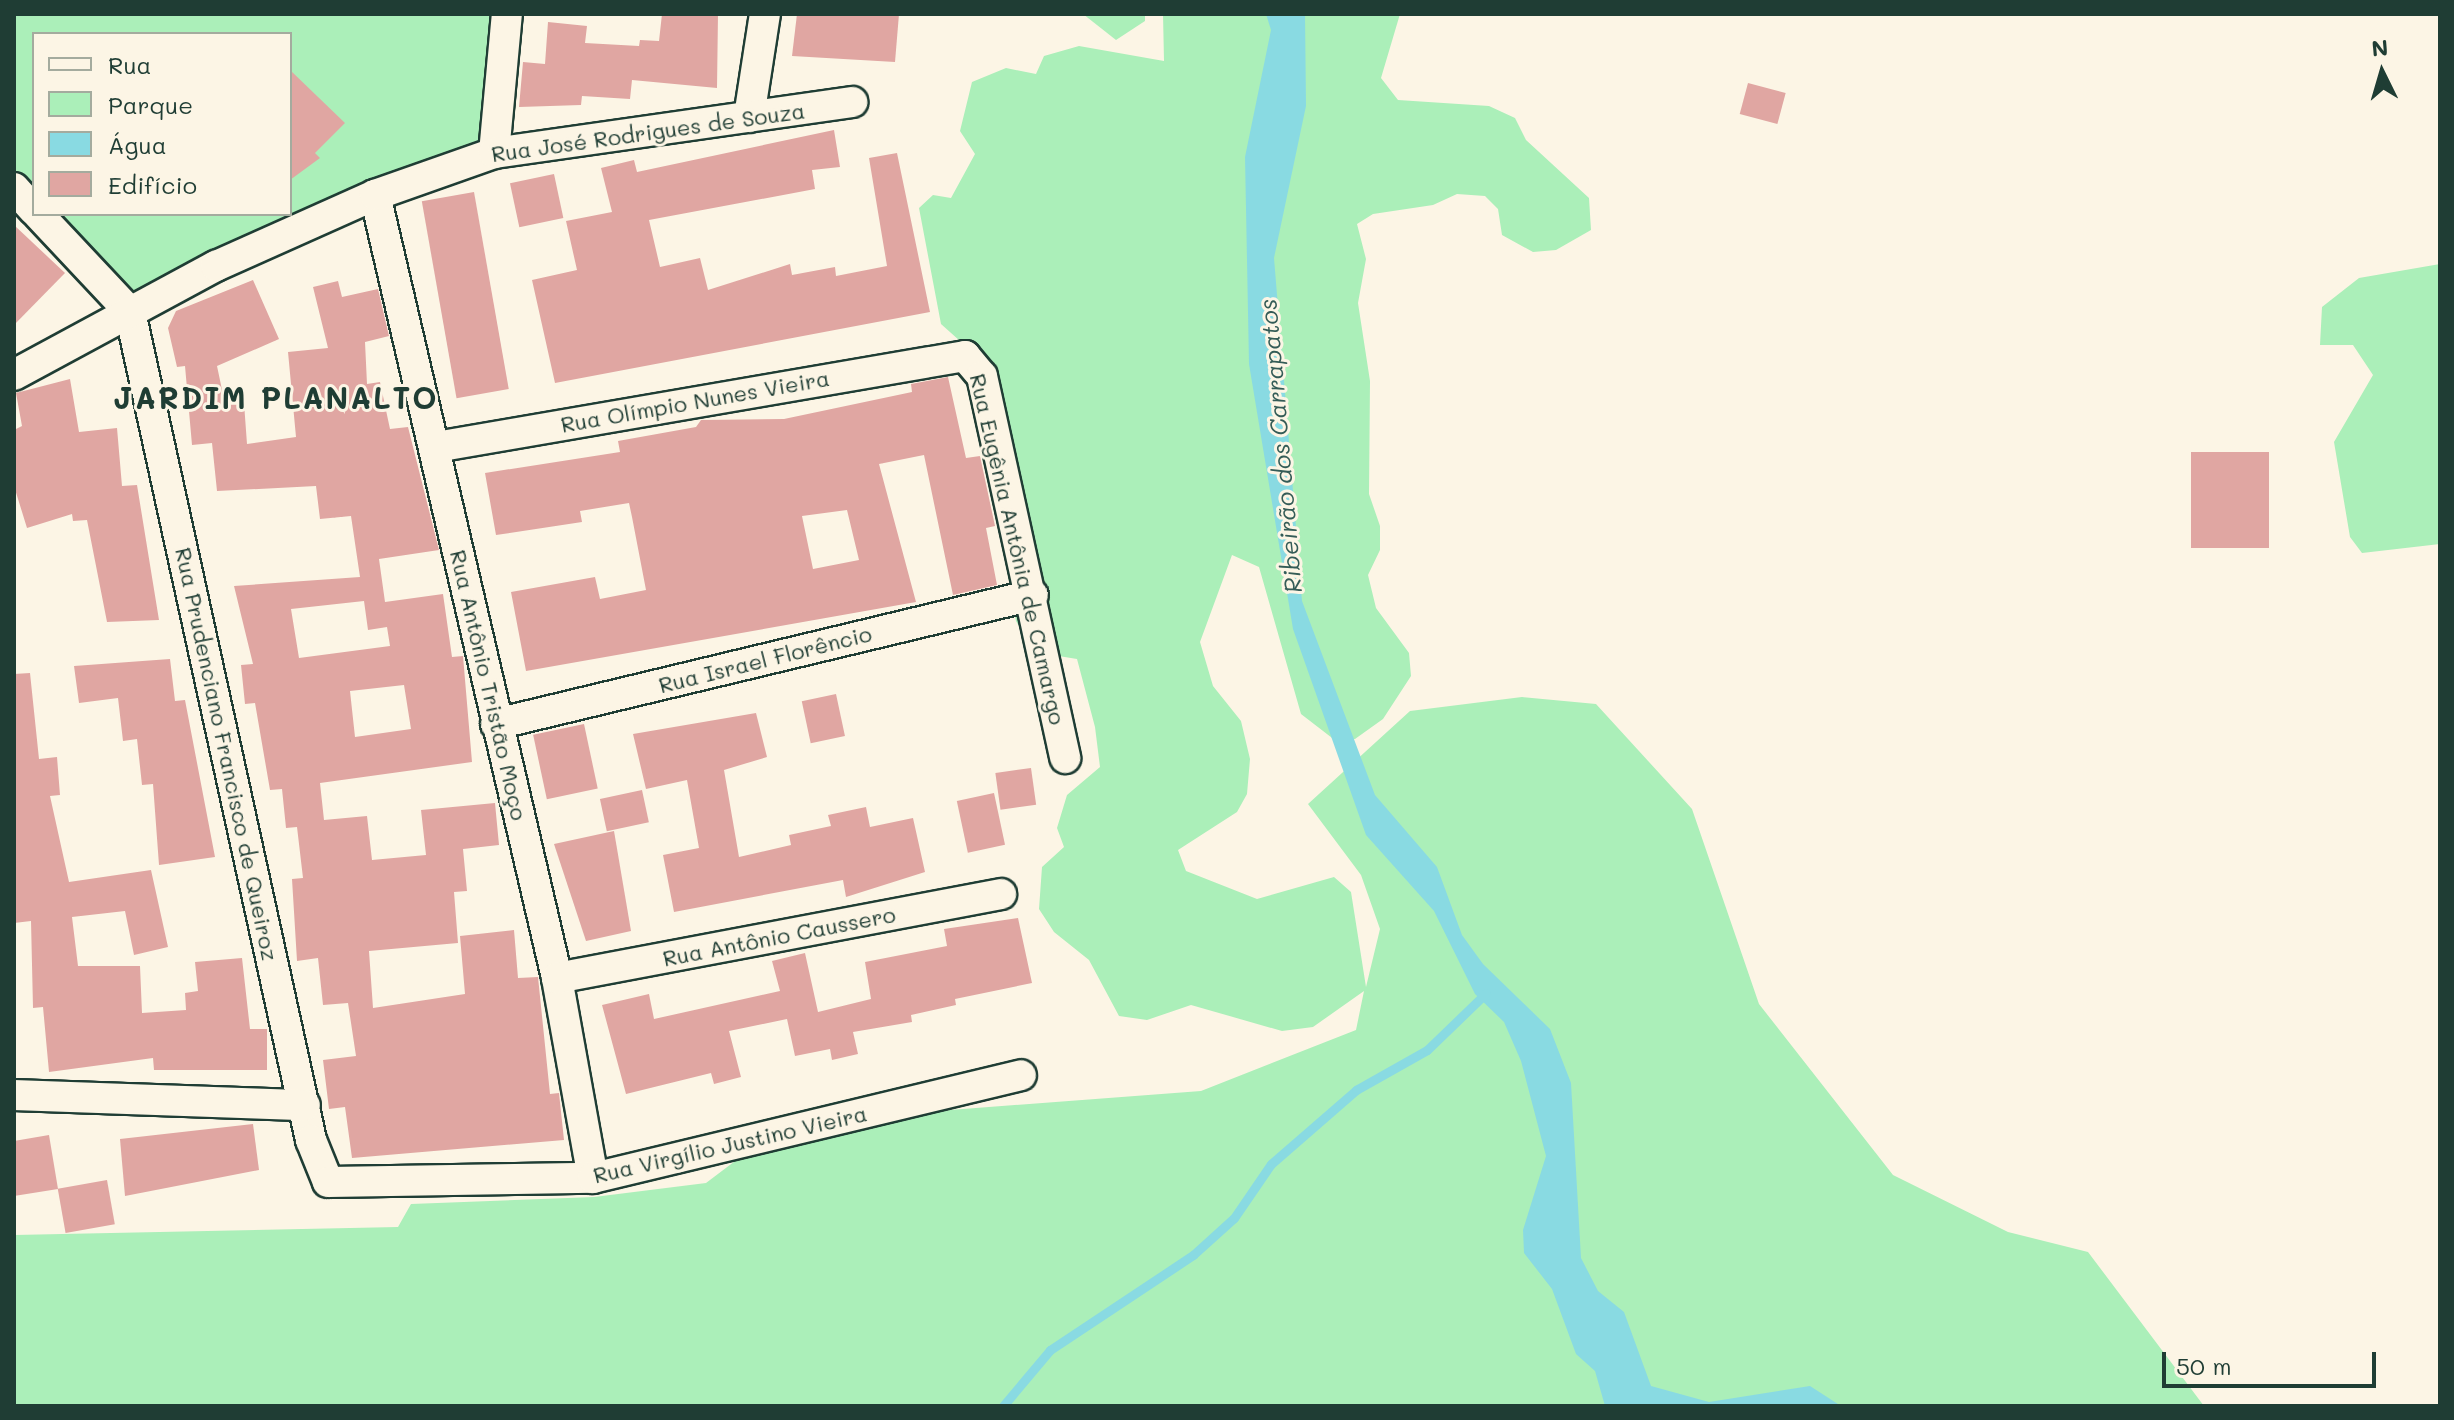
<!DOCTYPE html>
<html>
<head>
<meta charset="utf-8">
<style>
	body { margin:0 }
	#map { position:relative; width:2454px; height:1420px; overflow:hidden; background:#fcf5e5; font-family:Mali,sans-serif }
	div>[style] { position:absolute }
	.green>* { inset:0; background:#abefb9 }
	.water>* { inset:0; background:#89dae2 }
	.stream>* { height:9px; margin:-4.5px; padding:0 4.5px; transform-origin:4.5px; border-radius:4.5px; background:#89dae2 }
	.building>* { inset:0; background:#e0a6a2; transform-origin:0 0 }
	.roads { filter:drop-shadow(2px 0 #1f3d34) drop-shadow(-2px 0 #1f3d34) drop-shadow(0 2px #1f3d34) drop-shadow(0 -2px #1f3d34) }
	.street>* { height:30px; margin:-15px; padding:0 15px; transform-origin:15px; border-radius:15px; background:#fcf5e5 }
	span { translate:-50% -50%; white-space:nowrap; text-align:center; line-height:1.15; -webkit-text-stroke:6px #fcf5e5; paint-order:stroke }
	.street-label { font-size:22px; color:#1f3d34 }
	.water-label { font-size:24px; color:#345c57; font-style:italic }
	.district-label { font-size:30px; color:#1f3d34; font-weight:700; letter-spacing:2px }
	.frame { position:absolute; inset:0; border:16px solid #1f3d34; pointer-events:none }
	.legend { position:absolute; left:32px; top:32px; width:260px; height:184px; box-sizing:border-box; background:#fcf5e5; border:2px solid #a4ab9e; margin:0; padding:10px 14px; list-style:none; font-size:24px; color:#1f3d34 }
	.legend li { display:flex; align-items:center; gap:16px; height:40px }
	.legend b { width:40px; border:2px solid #a4ab9e }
	.north { position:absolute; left:2342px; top:32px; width:80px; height:80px; -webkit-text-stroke:6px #fcf5e5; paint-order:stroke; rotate:355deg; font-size:22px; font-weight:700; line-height:32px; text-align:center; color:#1f3d34 }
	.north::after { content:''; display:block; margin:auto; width:28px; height:36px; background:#1f3d34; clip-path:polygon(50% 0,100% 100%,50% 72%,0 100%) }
	.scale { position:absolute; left:2162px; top:1352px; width:214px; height:36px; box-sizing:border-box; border:4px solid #1f3d34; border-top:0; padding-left:10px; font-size:24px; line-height:28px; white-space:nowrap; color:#1f3d34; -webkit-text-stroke:6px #fcf5e5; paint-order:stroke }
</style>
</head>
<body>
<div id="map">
	<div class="green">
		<i style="clip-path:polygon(14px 14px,500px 14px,487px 146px,131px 304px,46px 214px,290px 214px,290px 34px,34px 34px,34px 201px,14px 180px)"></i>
		<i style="clip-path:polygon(1083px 14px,1145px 14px,1145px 21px,1116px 40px)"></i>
		<i style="clip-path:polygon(1163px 14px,1400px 14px,1381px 78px,1398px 100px,1489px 106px,1515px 118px,1526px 140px,1589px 198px,1591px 230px,1556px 250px,1533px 252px,1502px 235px,1498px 209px,1485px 196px,1457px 194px,1433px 205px,1373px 214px,1357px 224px,1366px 259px,1358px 303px,1370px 381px,1369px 494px,1380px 526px,1380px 550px,1368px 575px,1376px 608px,1409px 653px,1411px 676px,1383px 719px,1355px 739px,1336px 741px,1301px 714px,1259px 567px,1232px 555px,1200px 642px,1213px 686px,1241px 721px,1250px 759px,1247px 794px,1237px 812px,1178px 850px,1186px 871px,1257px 899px,1334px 877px,1351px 892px,1366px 987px,1380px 929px,1361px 875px,1308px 804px,1410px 711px,1522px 697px,1596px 704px,1692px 809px,1759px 1004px,1893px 1175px,2008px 1232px,2088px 1252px,2204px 1406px,14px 1406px,14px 1235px,398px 1227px,411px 1204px,594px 1197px,706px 1183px,759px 1143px,937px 1111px,1201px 1091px,1356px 1030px,1364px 991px,1313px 1027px,1282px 1031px,1191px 1005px,1147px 1020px,1119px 1016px,1089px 960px,1054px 932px,1039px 909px,1042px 867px,1064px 847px,1057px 828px,1067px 795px,1100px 767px,1095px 727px,1077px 659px,1034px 652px,1016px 621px,982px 428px,960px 341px,941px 324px,919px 208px,933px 195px,951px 198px,975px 154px,960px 131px,972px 82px,1006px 68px,1036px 74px,1044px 56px,1079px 46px,1164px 61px)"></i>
		<i style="clip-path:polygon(2440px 264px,2440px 544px,2362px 553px,2350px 537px,2334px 442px,2373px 375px,2353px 345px,2320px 345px,2322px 307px,2359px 278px)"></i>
	</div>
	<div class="water">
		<i style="clip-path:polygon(1266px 14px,1305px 14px,1306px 106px,1274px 258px,1302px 601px,1375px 795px,1437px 867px,1462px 935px,1483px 964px,1550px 1029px,1571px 1083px,1581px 1258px,1598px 1291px,1624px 1312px,1651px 1386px,1709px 1402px,1810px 1386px,1841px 1406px,1605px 1406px,1595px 1371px,1576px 1354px,1552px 1289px,1524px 1253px,1523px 1230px,1546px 1156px,1521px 1061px,1504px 1022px,1475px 994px,1434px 911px,1366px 835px,1293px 629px,1249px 364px,1245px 157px,1271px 30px)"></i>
	</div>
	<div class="stream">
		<i style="left:1003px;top:1406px;width:73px;rotate:-50deg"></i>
		<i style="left:1050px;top:1350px;width:172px;rotate:-33.6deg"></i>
		<i style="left:1193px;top:1255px;width:55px;rotate:-42.1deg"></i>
		<i style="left:1234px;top:1218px;width:65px;rotate:-55.6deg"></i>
		<i style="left:1271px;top:1164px;width:113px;rotate:-41deg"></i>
		<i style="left:1356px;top:1090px;width:81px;rotate:-29.4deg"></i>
		<i style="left:1427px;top:1050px;width:82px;rotate:-44deg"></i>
	</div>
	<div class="building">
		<i style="clip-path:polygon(662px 14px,718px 14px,717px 88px,632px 80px,630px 99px,582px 96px,581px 105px,519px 107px,523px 62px,545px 64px,548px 22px,587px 26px,585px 43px,639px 46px,640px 40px,659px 41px)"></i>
		<i style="clip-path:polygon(797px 14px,899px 14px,895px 62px,792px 56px)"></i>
		<i style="clip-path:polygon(290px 70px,345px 123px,315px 153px,320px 158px,290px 180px)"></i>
		<i style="left:1748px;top:83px;width:39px;height:32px;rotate:15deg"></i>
		<i style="clip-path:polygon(834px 130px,840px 167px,812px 170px,815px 189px,649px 220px,660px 267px,700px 258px,708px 290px,790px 264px,792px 275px,835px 267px,836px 276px,887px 266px,869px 158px,897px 153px,930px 312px,555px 383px,532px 280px,577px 270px,566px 221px,612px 212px,601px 168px,634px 160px,637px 172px)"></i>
		<i style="left:554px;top:174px;width:45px;height:45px;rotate:78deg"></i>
		<i style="left:474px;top:192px;width:200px;height:53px;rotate:80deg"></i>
		<i style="clip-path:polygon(14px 225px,65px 273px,14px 325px)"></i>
		<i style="clip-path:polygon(evenodd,253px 280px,279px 339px,217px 366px,225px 404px,244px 403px,247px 444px,296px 437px,288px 352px,328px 348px,313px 287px,338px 281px,342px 297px,378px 289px,389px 336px,365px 342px,367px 384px,380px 382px,390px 429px,408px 427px,439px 550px,379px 559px,385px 602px,443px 594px,452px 657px,463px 656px,472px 762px,320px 783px,324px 820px,367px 816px,372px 860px,426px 855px,421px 810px,495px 803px,499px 845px,463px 849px,467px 891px,454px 892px,458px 943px,369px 951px,373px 1008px,465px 994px,460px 936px,514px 930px,518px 978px,538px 977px,550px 1094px,559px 1093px,564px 1140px,352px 1158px,345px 1107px,329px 1109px,323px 1060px,356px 1056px,348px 1003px,323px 1005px,318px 958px,297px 961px,292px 879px,303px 878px,297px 827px,286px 828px,282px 789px,270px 790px,255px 703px,245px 704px,241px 665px,253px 664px,234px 586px,360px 577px,351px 516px,320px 519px,316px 486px,217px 491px,212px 443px,192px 445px,185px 366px,177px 367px,168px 328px,176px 311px,253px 280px,364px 601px,368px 630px,387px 627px,390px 646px,299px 658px,291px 609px,364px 601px,253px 280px,404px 685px,411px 729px,355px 737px,350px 691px,404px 685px)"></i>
		<i style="clip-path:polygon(evenodd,948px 377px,966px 458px,980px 456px,995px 526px,986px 528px,997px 585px,953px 595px,924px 455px,879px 464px,916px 602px,526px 671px,511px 592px,595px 577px,600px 599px,646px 590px,632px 517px,629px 503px,580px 511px,582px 522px,496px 535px,485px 473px,620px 452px,618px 441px,696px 427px,701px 420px,784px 419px,912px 392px,911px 384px,948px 377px,847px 510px,859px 560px,813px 569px,802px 516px,847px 510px)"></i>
		<i style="clip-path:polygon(70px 379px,79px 432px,117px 428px,122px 486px,137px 485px,159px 620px,107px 622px,87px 520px,73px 521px,72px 514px,27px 528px,14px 486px,14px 430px,22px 426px,16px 393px)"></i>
		<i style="left:2269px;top:452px;width:96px;height:78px;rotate:90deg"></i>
		<i style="clip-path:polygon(170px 659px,175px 701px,185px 700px,215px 857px,159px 865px,153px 784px,142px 785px,137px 739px,123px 741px,118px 698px,79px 703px,74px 666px)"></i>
		<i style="clip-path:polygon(30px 673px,39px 759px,57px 757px,60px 795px,50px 796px,69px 882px,151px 870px,168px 947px,134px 955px,125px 911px,72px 917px,78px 966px,140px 966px,142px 1013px,186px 1010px,185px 993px,198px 991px,195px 962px,242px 958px,250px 1029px,267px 1029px,267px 1070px,154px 1070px,153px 1058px,49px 1072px,43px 1007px,33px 1008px,31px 921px,14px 923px,14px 674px)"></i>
		<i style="left:836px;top:694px;width:43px;height:35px;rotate:78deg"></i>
		<i style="clip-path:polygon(756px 713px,767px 757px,724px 770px,739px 857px,791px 845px,789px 835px,831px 826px,828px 815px,866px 807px,870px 827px,913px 818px,925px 872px,846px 897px,843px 880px,674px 912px,663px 855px,699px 848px,687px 780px,646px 789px,633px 734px)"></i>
		<i style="left:584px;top:724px;width:66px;height:52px;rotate:78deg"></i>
		<i style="left:1031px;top:768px;width:37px;height:36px;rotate:82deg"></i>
		<i style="left:642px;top:790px;width:33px;height:43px;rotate:78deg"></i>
		<i style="left:994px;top:793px;width:53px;height:38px;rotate:78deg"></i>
		<i style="clip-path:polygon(614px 831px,631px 931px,586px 941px,554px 844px)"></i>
		<i style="clip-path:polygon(1018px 918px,1032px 983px,955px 999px,956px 1005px,911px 1015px,912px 1022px,853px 1032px,858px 1054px,832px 1060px,830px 1049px,795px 1056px,787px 1019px,729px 1031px,741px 1077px,714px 1084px,711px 1073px,626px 1094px,602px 1005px,649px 994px,654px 1019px,780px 991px,772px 961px,805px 953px,818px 1012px,871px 999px,865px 962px,947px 946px,944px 929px)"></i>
		<i style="clip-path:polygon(253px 1124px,259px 1170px,125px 1196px,120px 1139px)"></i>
		<i style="clip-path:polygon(49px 1135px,58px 1189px,14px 1196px,14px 1141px)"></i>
		<i style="left:107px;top:1180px;width:45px;height:50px;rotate:80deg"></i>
	</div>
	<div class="roads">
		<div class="street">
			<i style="left:749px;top:117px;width:104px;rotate:-81.2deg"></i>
			<i style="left:494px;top:153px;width:140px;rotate:-84.7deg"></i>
			<i style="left:14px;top:188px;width:30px;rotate:48deg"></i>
			<i style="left:375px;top:195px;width:804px;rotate:76.91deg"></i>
			<i style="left:557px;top:978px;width:203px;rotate:79.8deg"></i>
			<i style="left:38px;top:214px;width:134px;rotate:46.8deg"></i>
			<i style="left:130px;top:312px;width:848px;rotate:77.67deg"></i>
			<i style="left:311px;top:1140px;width:45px;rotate:68deg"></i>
			<i style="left:328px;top:1182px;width:265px;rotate:-0.9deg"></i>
			<i style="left:593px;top:1178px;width:440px;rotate:-13.5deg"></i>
			<i style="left:14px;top:375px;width:230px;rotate:-28.4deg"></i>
			<i style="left:216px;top:266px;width:174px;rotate:-24.1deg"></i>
			<i style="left:375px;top:195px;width:126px;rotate:-19.4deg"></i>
			<i style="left:494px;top:153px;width:362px;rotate:-8.1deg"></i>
			<i style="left:436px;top:447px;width:537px;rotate:-9.76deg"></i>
			<i style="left:965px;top:356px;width:26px;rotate:50deg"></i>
			<i style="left:982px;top:376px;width:391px;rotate:77.7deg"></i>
			<i style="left:496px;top:724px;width:552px;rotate:-13.51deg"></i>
			<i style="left:557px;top:978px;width:452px;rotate:-10.7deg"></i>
			<i style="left:14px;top:1095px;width:291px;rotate:2deg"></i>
		</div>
	</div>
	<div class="street-label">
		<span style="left:648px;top:132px;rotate:-8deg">Rua José Rodrigues de Souza</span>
		<span style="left:695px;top:401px;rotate:-10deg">Rua Olímpio Nunes Vieira</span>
		<span style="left:1018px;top:549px;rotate:77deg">Rua Eugênia Antônia de Camargo</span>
		<span style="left:765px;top:659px;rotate:-14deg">Rua Israel Florêncio</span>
		<span style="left:489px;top:685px;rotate:77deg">Rua Antônio Tristão Moço</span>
		<span style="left:227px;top:754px;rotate:78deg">Rua Prudenciano Francisco de Queiroz</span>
		<span style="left:779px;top:936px;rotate:-11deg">Rua Antônio Caussero</span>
		<span style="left:730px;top:1144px;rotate:-13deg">Rua Virgílio Justino Vieira</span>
	</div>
	<div class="water-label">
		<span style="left:1280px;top:446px;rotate:-95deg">Ribeirão dos Carrapatos</span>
	</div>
	<div class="district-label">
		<span style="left:276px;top:397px">JARDIM PLANALTO</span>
	</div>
	<div class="frame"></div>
	<ul class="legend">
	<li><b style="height:10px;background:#fcf5e5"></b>Rua</li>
	<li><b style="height:22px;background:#abefb9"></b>Parque</li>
	<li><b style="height:22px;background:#89dae2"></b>Água</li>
	<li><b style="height:22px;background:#e0a6a2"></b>Edifício</li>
	</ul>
	<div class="north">N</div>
	<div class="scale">50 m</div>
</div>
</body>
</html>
